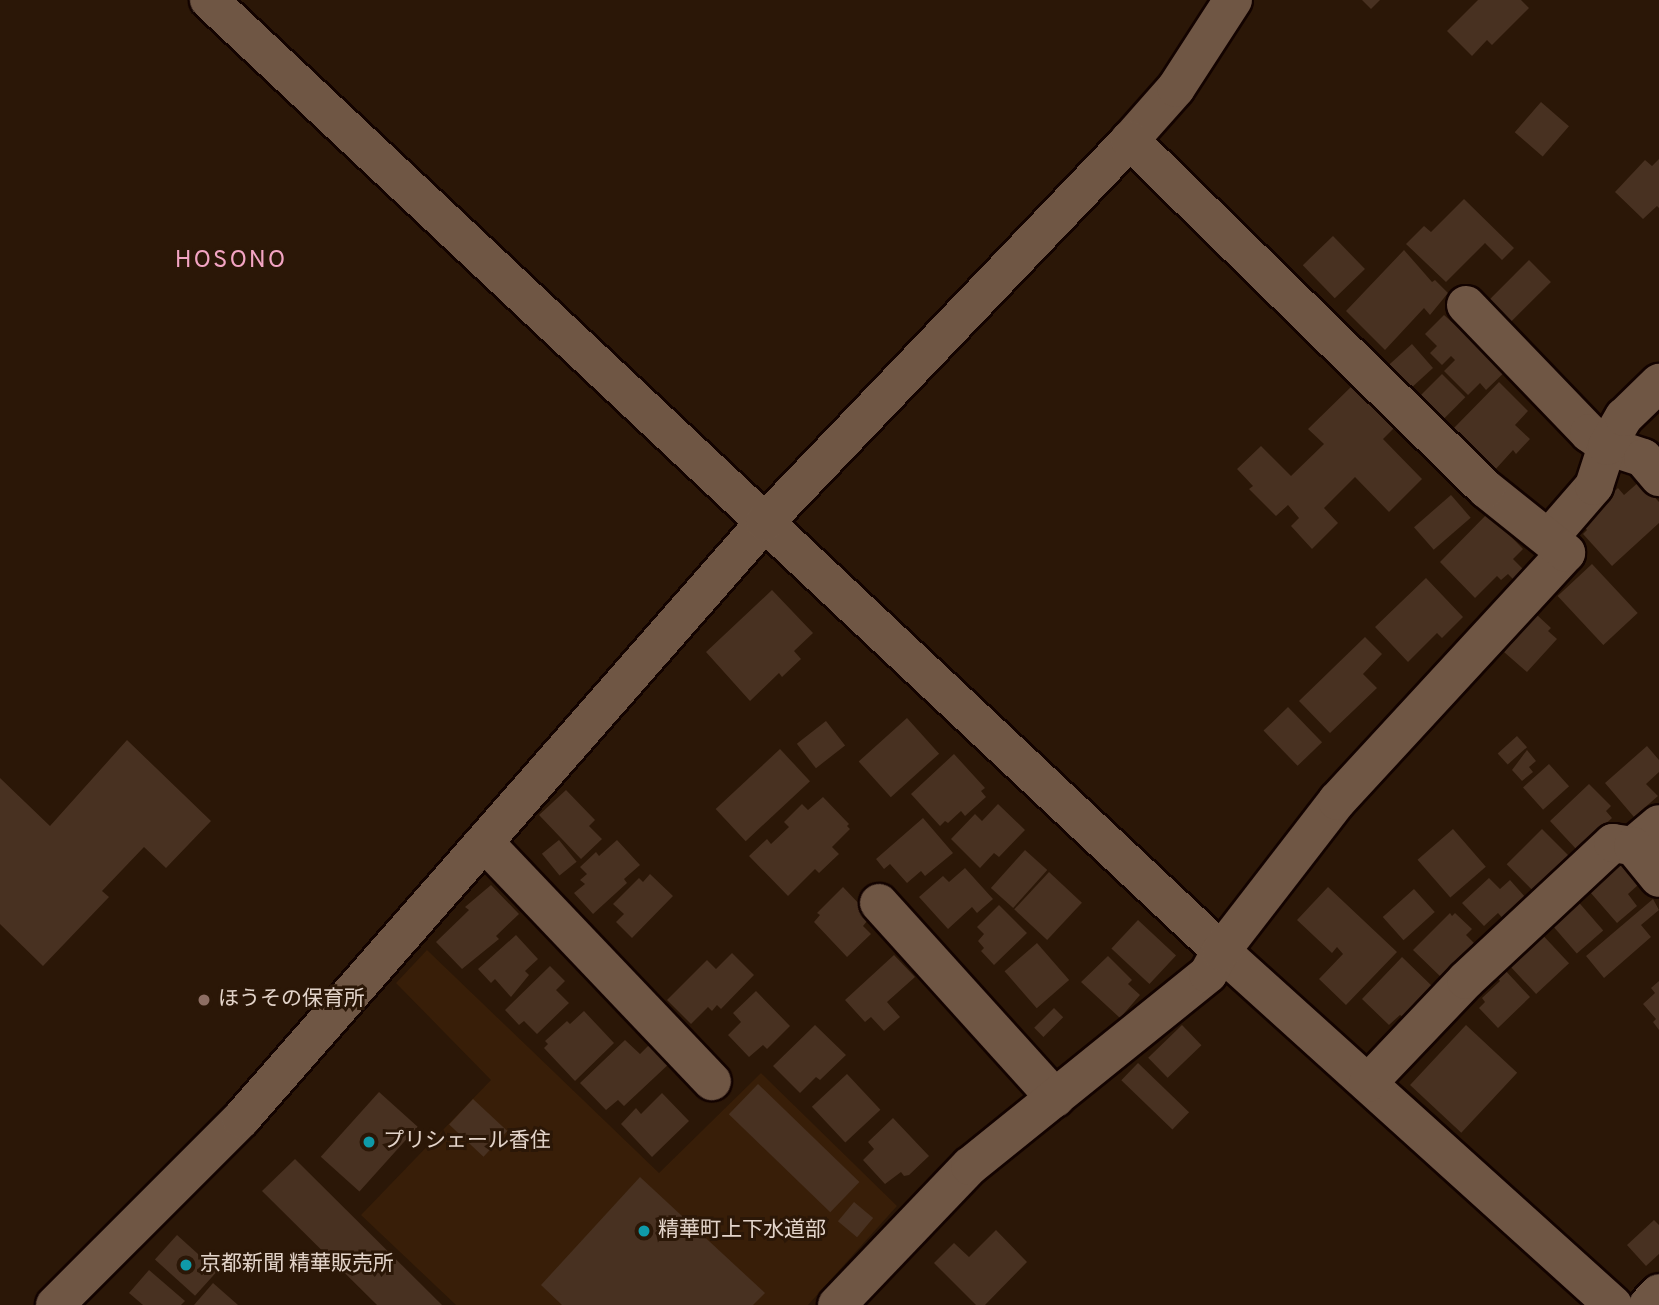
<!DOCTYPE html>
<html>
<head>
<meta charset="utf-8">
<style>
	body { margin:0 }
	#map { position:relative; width:1659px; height:1305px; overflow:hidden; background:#2b1707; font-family:Overpass,"Noto Sans JP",sans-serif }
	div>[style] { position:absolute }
	.built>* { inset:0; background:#381e08 }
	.building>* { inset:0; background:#483121; transform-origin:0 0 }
	.roads { filter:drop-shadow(2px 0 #130300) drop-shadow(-2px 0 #130300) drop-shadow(0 2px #130300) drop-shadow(0 -2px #130300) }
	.minor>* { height:38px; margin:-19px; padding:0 19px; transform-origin:19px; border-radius:19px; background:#6f5644 }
	.dots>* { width:19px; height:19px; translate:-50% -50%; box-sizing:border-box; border:4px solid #2b1707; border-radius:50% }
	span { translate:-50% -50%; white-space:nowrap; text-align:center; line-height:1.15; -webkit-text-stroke:6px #2b1707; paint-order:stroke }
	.poi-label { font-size:21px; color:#e3d4ca }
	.left { translate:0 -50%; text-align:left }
	.quarter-label { font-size:24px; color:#f3a4c3; letter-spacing:2px }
</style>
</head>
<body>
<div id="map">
	<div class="built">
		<i style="clip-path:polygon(427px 950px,659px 1173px,761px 1073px,897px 1206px,808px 1305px,456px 1305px,361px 1215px,491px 1080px,396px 983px)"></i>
	</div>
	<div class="building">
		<i style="clip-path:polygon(1362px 0,1380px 0,1371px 9px)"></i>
		<i style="clip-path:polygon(1478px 0,1521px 0,1529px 8px,1492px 45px,1487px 40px,1472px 56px,1447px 31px)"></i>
		<i style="left:1541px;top:102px;width:37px;height:40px;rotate:41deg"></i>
		<i style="clip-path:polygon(1659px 159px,1659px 208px,1657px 206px,1643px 219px,1615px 192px,1645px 160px,1652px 166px)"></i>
		<i style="clip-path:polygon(1464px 199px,1514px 248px,1502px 260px,1485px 243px,1446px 282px,1406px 244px,1424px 226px,1431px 232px)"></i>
		<i style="left:1333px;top:236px;width:46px;height:42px;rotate:46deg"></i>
		<i style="clip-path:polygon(1404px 250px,1432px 282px,1435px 280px,1448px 293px,1430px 315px,1424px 308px,1385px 350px,1346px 311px)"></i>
		<i style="left:1529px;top:260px;width:31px;height:61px;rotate:45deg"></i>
		<i style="clip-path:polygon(1444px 315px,1483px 350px,1510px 367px,1486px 390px,1480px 383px,1468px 395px,1444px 371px,1455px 360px,1451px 356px,1442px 365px,1430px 353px,1437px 346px,1425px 334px)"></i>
		<i style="clip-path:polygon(1412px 344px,1433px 368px,1410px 389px,1381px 372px)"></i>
		<i style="left:1442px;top:374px;width:33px;height:42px;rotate:45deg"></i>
		<i style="clip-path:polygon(1499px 382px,1528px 411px,1515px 425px,1530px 439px,1516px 454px,1513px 450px,1494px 471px,1452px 430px)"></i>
		<i style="clip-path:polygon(1355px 383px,1397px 425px,1383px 439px,1422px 479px,1389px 512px,1355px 477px,1324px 508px,1338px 523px,1312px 549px,1291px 526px,1299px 518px,1288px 505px,1276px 516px,1249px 489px,1253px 486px,1237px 469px,1261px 446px,1291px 476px,1324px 444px,1308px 429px)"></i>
		<i style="clip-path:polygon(1640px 481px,1659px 502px,1659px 523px,1612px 566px,1583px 534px,1587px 530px,1581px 523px,1618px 488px,1624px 495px)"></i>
		<i style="left:1451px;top:495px;width:30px;height:49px;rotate:49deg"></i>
		<i style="clip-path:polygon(1488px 513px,1523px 549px,1513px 559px,1523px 569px,1513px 579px,1508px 574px,1501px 580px,1497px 576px,1475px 598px,1440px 562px)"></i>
		<i style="left:1592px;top:564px;width:67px;height:47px;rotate:47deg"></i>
		<i style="clip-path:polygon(1426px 578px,1463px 617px,1442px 638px,1437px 633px,1408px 662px,1375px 627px)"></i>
		<i style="clip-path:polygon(772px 590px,813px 633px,794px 651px,801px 659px,782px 677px,779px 673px,750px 701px,706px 652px)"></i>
		<i style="clip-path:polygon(1537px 615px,1551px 628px,1548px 631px,1557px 639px,1527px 672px,1504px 652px)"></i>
		<i style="clip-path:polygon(1365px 637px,1382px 654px,1363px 674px,1377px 688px,1330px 733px,1299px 701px)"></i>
		<i style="left:1288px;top:707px;width:49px;height:34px;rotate:46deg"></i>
		<i style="left:907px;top:718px;width:48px;height:65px;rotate:48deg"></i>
		<i style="left:826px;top:721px;width:31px;height:37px;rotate:52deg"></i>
		<i style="left:1517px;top:736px;width:15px;height:26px;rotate:48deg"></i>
		<i style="clip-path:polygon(127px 740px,211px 821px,166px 868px,144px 847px,102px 891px,109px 897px,43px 966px,0 924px,0 778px,50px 826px)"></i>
		<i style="clip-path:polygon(1647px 746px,1659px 760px,1659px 772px,1646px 784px,1658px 796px,1634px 817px,1605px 783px)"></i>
		<i style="left:780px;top:749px;width:44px;height:88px;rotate:47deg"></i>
		<i style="clip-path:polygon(1527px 750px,1536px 761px,1529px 767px,1533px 772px,1522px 781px,1512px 770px)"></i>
		<i style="clip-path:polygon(954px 754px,985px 788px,981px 791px,986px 797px,965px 816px,961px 811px,948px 823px,945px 821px,940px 826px,911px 794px)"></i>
		<i style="left:1549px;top:764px;width:30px;height:35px;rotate:48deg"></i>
		<i style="clip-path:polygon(1589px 784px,1611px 806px,1606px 811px,1612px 818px,1577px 850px,1550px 821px)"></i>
		<i style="clip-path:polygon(566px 790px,595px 820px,589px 826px,602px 839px,581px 859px,539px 815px)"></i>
		<i style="clip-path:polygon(823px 797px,849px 824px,847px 826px,850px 829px,832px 847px,839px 854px,819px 873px,815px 869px,788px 896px,749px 856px,767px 839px,771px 844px,789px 827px,784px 822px,802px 804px,808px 810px)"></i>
		<i style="clip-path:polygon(998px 804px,1025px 830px,999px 857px,994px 853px,980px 868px,951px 839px,975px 814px,982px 821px)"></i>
		<i style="clip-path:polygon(923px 818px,953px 853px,925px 876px,921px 871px,907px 883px,890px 864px,884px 869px,876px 859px)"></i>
		<i style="left:1453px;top:829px;width:50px;height:47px;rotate:49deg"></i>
		<i style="left:1542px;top:829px;width:40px;height:50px;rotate:45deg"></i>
		<i style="left:559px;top:840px;width:28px;height:22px;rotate:51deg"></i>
		<i style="clip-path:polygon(617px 840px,640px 865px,624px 879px,627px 883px,593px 914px,574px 893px,585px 884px,580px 880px,587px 874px,580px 867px,596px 852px,599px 856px)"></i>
		<i style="left:1025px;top:850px;width:30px;height:51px;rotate:42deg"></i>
		<i style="clip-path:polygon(1617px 861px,1638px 885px,1628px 894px,1637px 906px,1617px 923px,1590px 892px,1601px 882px,1598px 878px)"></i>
		<i style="clip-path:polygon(965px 868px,993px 899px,977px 913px,972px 907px,948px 929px,919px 897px,943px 876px,949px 882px)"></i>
		<i style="left:1049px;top:872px;width:45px;height:51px;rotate:43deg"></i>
		<i style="clip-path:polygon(650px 874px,673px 896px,632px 938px,616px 922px,624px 914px,613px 904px,639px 878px,643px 882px)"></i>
		<i style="clip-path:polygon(1489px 878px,1500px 889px,1510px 880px,1527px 899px,1505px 921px,1498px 913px,1484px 926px,1462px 903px)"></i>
		<i style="clip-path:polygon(491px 885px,519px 914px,496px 936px,499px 939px,462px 969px,436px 942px,469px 910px,465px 907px)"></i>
		<i style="clip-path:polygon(843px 887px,863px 908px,859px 911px,868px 920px,863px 926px,871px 934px,847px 957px,814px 922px,820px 915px,817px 913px)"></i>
		<i style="clip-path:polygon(1328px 887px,1397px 952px,1346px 1005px,1319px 979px,1343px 954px,1337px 947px,1332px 953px,1297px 920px)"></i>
		<i style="left:1414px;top:889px;width:31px;height:42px;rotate:48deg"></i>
		<i style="left:1575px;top:898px;width:43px;height:35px;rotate:49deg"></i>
		<i style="clip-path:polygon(1653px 899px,1659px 910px,1641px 925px,1651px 937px,1604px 978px,1586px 956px)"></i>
		<i style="clip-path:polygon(999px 905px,1027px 933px,994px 965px,981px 951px,984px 948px,978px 941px,984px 934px,977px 927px)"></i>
		<i style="clip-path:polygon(1450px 913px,1452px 916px,1455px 913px,1472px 929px,1466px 935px,1474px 943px,1466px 951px,1468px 954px,1443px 979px,1413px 950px)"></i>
		<i style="left:1138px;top:920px;width:52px;height:39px;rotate:43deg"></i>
		<i style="left:1537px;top:929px;width:47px;height:45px;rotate:47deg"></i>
		<i style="clip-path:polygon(516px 935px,538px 959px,525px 971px,529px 975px,511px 997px,495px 979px,491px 983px,478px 969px)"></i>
		<i style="left:1037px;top:943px;width:49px;height:43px;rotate:49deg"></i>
		<i style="clip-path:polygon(732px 953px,754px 975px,721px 1009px,717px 1005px,712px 1011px,708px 1007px,691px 1024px,667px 1000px,707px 960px,716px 969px)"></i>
		<i style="clip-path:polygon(894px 955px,915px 977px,887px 1002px,900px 1017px,884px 1031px,871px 1017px,865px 1022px,845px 1000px)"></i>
		<i style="clip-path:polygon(1108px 956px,1132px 980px,1128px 984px,1140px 995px,1120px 1018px,1081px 982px)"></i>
		<i style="clip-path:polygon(1402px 957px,1433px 987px,1403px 1017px,1400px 1015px,1389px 1025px,1362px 999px)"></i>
		<i style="clip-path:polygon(550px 966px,565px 981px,556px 990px,569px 1003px,537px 1034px,524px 1021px,519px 1025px,505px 1010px)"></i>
		<i style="clip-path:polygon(1504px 969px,1530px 997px,1498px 1028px,1479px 1008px,1485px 1002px,1482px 998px,1500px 981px,1496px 976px)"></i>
		<i style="clip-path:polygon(1659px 981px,1659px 1030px,1653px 1022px,1656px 1019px,1643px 1004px,1655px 993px,1651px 988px)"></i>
		<i style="clip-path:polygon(756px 991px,790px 1026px,767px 1049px,763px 1045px,749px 1057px,728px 1035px,741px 1022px,733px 1013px)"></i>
		<i style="left:1054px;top:1008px;width:13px;height:28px;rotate:45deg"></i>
		<i style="clip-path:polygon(584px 1011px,614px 1043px,575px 1081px,544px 1048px,548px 1044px,545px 1041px,567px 1021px,570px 1024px)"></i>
		<i style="clip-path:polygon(815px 1025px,846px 1055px,820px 1080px,816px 1077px,800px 1093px,773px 1066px)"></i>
		<i style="left:1182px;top:1025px;width:28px;height:47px;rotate:46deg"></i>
		<i style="left:1466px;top:1025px;width:70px;height:82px;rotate:43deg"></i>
		<i style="clip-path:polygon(625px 1040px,640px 1054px,652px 1042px,671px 1062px,624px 1106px,618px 1100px,606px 1110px,580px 1083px)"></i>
		<i style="left:1138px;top:1063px;width:71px;height:24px;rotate:44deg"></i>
		<i style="left:847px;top:1074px;width:49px;height:48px;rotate:47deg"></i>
		<i style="left:758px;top:1084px;width:141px;height:42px;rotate:44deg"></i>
		<i style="left:379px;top:1092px;width:52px;height:87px;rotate:42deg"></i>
		<i style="clip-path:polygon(662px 1093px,689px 1121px,652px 1157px,621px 1124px,636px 1108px,641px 1114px)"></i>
		<i style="left:473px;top:1099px;width:47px;height:35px;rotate:43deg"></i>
		<i style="clip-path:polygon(893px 1118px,929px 1156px,909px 1175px,904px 1176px,901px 1172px,885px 1184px,863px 1160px,874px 1149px,868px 1142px)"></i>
		<i style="clip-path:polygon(295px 1159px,442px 1305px,377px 1305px,262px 1191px)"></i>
		<i style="clip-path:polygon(640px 1177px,765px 1293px,753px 1305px,562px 1305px,541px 1285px)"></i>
		<i style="left:854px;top:1202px;width:25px;height:25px;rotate:40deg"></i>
		<i style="clip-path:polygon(1654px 1220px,1659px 1225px,1659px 1254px,1646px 1266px,1627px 1245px)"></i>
		<i style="clip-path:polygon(996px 1230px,1027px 1262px,985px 1305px,976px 1305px,934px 1263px,954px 1243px,969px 1257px)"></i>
		<i style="left:177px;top:1235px;width:54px;height:33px;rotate:42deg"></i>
		<i style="clip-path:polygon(149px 1270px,185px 1301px,181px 1305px,143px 1305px,129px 1293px)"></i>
		<i style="clip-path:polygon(213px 1283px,238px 1305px,194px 1305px)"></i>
	</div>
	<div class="roads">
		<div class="minor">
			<i style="left:209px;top:0;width:1389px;rotate:43.22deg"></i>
			<i style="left:1221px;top:951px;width:528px;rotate:42.08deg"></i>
			<i style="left:1466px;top:305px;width:178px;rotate:46.1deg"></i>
			<i style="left:1589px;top:433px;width:22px;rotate:36deg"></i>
			<i style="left:1607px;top:446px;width:38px;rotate:18deg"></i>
			<i style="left:1643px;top:458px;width:25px;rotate:50deg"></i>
			<i style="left:1549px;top:538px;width:69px;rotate:-49.1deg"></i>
			<i style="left:1594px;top:486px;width:42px;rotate:-72deg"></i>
			<i style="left:1607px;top:446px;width:34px;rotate:-60deg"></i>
			<i style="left:1624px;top:417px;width:49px;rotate:-44.2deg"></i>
			<i style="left:485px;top:843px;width:329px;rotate:46.4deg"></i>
			<i style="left:1633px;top:846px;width:34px;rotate:-40deg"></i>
			<i style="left:879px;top:903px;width:263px;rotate:47.9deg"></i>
			<i style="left:1368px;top:1083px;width:142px;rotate:-46.4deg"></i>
			<i style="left:1466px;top:980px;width:201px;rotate:-43deg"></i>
			<i style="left:1613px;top:843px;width:20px;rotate:9deg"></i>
			<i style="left:1633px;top:846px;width:41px;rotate:50.9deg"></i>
			<i style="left:55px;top:1305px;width:263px;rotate:-45deg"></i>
			<i style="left:241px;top:1119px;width:794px;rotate:-48.73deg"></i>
			<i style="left:765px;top:522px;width:528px;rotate:-46.3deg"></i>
			<i style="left:1130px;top:140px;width:69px;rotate:-48.5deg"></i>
			<i style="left:1176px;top:88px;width:105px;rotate:-57.1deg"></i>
			<i style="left:837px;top:1305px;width:192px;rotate:-46.3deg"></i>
			<i style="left:970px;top:1166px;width:306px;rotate:-38.9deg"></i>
			<i style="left:1208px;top:974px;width:26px;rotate:-61deg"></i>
			<i style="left:1221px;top:951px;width:190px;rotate:-52.3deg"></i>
			<i style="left:1337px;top:801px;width:338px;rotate:-47.3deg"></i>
			<i style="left:1566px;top:553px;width:102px;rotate:-141.3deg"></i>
			<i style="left:1486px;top:489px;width:499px;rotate:-135.6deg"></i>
			<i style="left:1648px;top:1305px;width:16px;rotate:-47deg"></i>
		</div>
	</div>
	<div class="dots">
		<i style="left:204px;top:1000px;background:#8d6e63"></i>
		<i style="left:369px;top:1142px;background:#0f9aa8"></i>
		<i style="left:644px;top:1231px;background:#0f9aa8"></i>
		<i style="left:186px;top:1265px;background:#0f9aa8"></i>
	</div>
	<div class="poi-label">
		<span class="left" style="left:218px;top:1000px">ほうその保育所</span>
		<span class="left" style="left:383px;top:1142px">プリシェール香住</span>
		<span class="left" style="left:658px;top:1231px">精華町上下水道部</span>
		<span class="left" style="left:200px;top:1265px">京都新聞 精華販売所</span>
	</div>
	<div class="quarter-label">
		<span style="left:231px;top:262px">HOSONO</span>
	</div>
</div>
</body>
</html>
